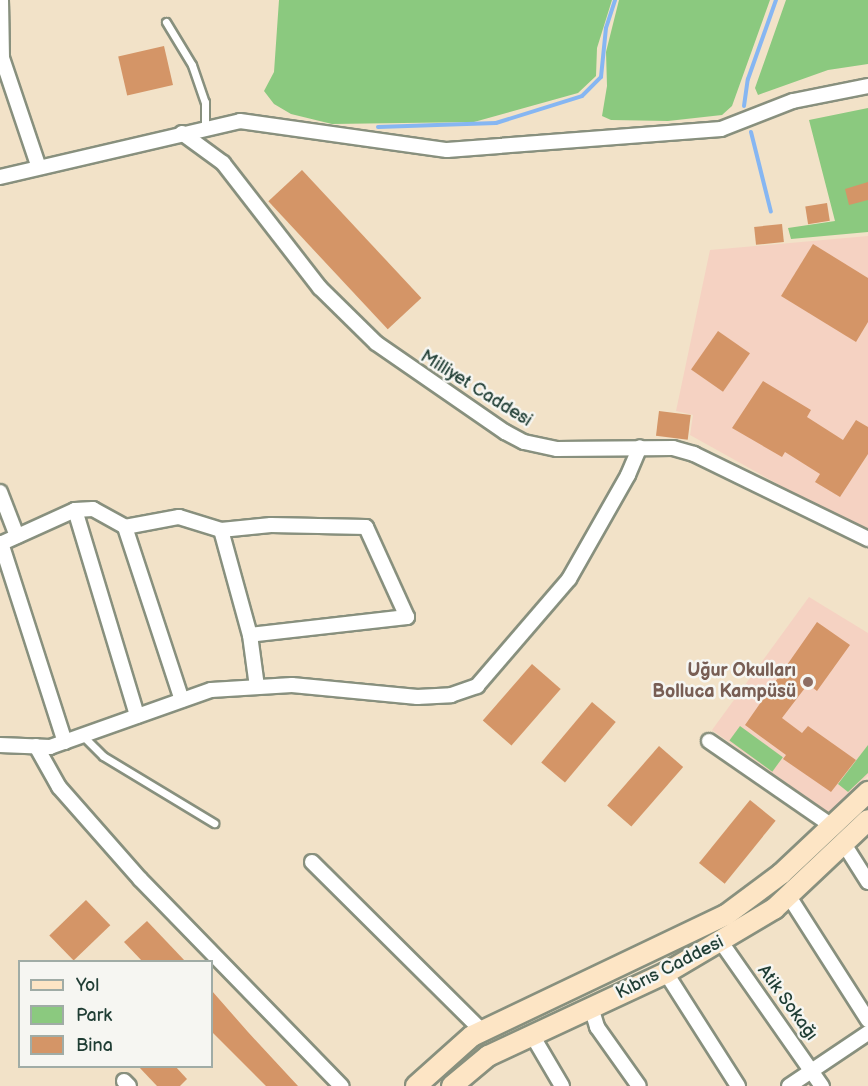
<!DOCTYPE html>
<html>
<head>
<meta charset="utf-8">
<style>
	body { margin:0 }
	#map { position:relative; width:868px; height:1086px; overflow:hidden; background:#f2e2c8; font-family:"Balsamiq Sans",sans-serif }
	div>[style] { position:absolute }
	.built>* { inset:0; background:#f5d2c2 }
	.green>* { inset:0; background:#8bc97f; transform-origin:0 0 }
	.stream>* { height:4px; margin:-2px; padding:0 2px; transform-origin:2px; border-radius:2px; background:#86b6f2 }
	.building>* { inset:0; background:#d49567; transform-origin:0 0 }
	.roads { filter:drop-shadow(2px 0 #88907e) drop-shadow(-2px 0 #88907e) drop-shadow(0 2px #88907e) drop-shadow(0 -2px #88907e) }
	.service>* { height:7px; margin:-3.5px; padding:0 3.5px; transform-origin:3.5px; border-radius:3.5px; background:#fff }
	.minor>* { height:14px; margin:-7px; padding:0 7px; transform-origin:7px; border-radius:7px; background:#fff }
	.secondary>* { height:20px; margin:-10px; padding:0 10px; transform-origin:10px; border-radius:10px; background:#fde5c5 }
	.dots>* { width:16px; height:16px; translate:-50% -50%; box-sizing:border-box; border:3px solid #f6f6f2; border-radius:50% }
	span { translate:-50% -50%; white-space:nowrap; text-align:center; line-height:1.15; -webkit-text-stroke:5px #f6f6f2; paint-order:stroke }
	.street-label { font-size:18px; color:#1f3d34 }
	.education-label { font-size:18px; color:#785e54; font-weight:700 }
	.right { translate:-100% -50%; text-align:right }
	.legend { position:absolute; left:18px; top:960px; width:195px; height:108px; box-sizing:border-box; background:#f6f6f2; border:2px solid #a0aca6; margin:0; padding:8px 10px; list-style:none; font-size:18px; color:#1f3d34 }
	.legend li { display:flex; align-items:center; gap:12px; height:30px }
	.legend b { width:30px; border:2px solid #a0aca6 }
</style>
</head>
<body>
<div id="map">
	<div class="built">
		<i style="clip-path:polygon(868px 236px,868px 528px,828px 512px,690px 435px,693px 415px,676px 411px,710px 250px)"></i>
		<i style="clip-path:polygon(809px 597px,868px 633px,868px 776px,829px 813px,712px 730px)"></i>
	</div>
	<div class="green">
		<i style="clip-path:polygon(279px 0,612px 0,597px 48px,596px 76px,578px 93px,474px 122px,332px 124px,291px 114px,274px 104px,264px 91px,274px 72px)"></i>
		<i style="clip-path:polygon(619px 0,770px 0,732px 106px,722px 115px,668px 121px,611px 120px,602px 116px,607px 86px,606px 52px)"></i>
		<i style="clip-path:polygon(786px 0,868px 0,868px 64px,828px 70px,758px 95px,755px 88px)"></i>
		<i style="clip-path:polygon(868px 108px,868px 232px,791px 239px,788px 228px,835px 221px,809px 120px)"></i>
		<i style="left:740px;top:726px;width:53px;height:18px;rotate:36deg"></i>
		<i style="clip-path:polygon(868px 745px,868px 773px,848px 792px,838px 784px)"></i>
	</div>
	<div class="stream">
		<i style="left:744px;top:106px;width:27px;rotate:-82deg"></i>
		<i style="left:748px;top:79px;width:84px;rotate:-70.5deg"></i>
		<i style="left:378px;top:127px;width:118px;rotate:-1.9deg"></i>
		<i style="left:496px;top:123px;width:90px;rotate:-17.4deg"></i>
		<i style="left:582px;top:96px;width:27px;rotate:-45deg"></i>
		<i style="left:601px;top:77px;width:49px;rotate:-84.2deg"></i>
		<i style="left:606px;top:28px;width:29px;rotate:-72deg"></i>
		<i style="left:751px;top:132px;width:82px;rotate:76deg"></i>
	</div>
	<div class="building">
		<i style="left:164px;top:46px;width:40px;height:47px;rotate:77deg"></i>
		<i style="left:302px;top:170px;width:175px;height:46px;rotate:47deg"></i>
		<i style="clip-path:polygon(868px 182px,868px 200px,849px 205px,845px 189px)"></i>
		<i style="left:827px;top:203px;width:18px;height:22px;rotate:81deg"></i>
		<i style="left:782px;top:224px;width:18px;height:28px;rotate:84deg"></i>
		<i style="clip-path:polygon(813px 244px,868px 278px,868px 322px,856px 342px,781px 296px)"></i>
		<i style="left:718px;top:331px;width:39px;height:47px;rotate:35deg"></i>
		<i style="clip-path:polygon(763px 381px,811px 410px,807px 417px,843px 440px,856px 420px,868px 427px,868px 454px,840px 497px,815px 482px,820px 474px,785px 452px,782px 457px,732px 428px)"></i>
		<i style="left:659px;top:411px;width:32px;height:25px;rotate:7deg"></i>
		<i style="clip-path:polygon(817px 622px,850px 645px,817px 691px,808px 684px,782px 718px,802px 733px,808px 726px,856px 760px,831px 792px,783px 759px,786px 755px,745px 725px)"></i>
		<i style="left:532px;top:664px;width:38px;height:75px;rotate:41deg"></i>
		<i style="left:592px;top:702px;width:31px;height:79px;rotate:40deg"></i>
		<i style="left:659px;top:746px;width:32px;height:79px;rotate:41deg"></i>
		<i style="left:750px;top:800px;width:33px;height:81px;rotate:39deg"></i>
		<i style="left:86px;top:900px;width:35px;height:51px;rotate:46deg"></i>
		<i style="clip-path:polygon(147px 921px,186px 962px,143px 962px,124px 942px)"></i>
		<i style="clip-path:polygon(212px 991px,248px 1032px,298px 1086px,266px 1086px,212px 1032px)"></i>
		<i style="clip-path:polygon(138px 1066px,175px 1066px,187px 1079px,180px 1086px,157px 1086px)"></i>
	</div>
	<div class="roads">
		<div class="service">
			<i style="left:166px;top:22px;width:50px;rotate:58.8deg"></i>
			<i style="left:192px;top:65px;width:39px;rotate:71deg"></i>
			<i style="left:205px;top:102px;width:26px;rotate:90deg"></i>
			<i style="left:83px;top:736px;width:28px;rotate:45deg"></i>
			<i style="left:103px;top:756px;width:130px;rotate:31.1deg"></i>
		</div>
		<div class="minor">
			<i style="left:1px;top:0;width:58px;rotate:89deg"></i>
			<i style="left:2px;top:58px;width:113px;rotate:71.4deg"></i>
			<i style="left:182px;top:133px;width:51px;rotate:36.2deg"></i>
			<i style="left:223px;top:163px;width:158px;rotate:52.2deg"></i>
			<i style="left:320px;top:288px;width:78px;rotate:44.5deg"></i>
			<i style="left:376px;top:343px;width:157px;rotate:34.6deg"></i>
			<i style="left:505px;top:432px;width:21px;rotate:28deg"></i>
			<i style="left:524px;top:442px;width:34px;rotate:12deg"></i>
			<i style="left:557px;top:449px;width:116px;rotate:-0.5deg"></i>
			<i style="left:673px;top:448px;width:22px;rotate:16deg"></i>
			<i style="left:694px;top:454px;width:194px;rotate:26deg"></i>
			<i style="left:0;top:177px;width:246px;rotate:-13.1deg"></i>
			<i style="left:240px;top:121px;width:209px;rotate:8deg"></i>
			<i style="left:447px;top:150px;width:275px;rotate:-4.4deg"></i>
			<i style="left:721px;top:129px;width:77px;rotate:-21.3deg"></i>
			<i style="left:793px;top:101px;width:76px;rotate:-11.3deg"></i>
			<i style="left:0;top:492px;width:47px;rotate:68.9deg"></i>
			<i style="left:75px;top:510px;width:215px;rotate:73.2deg"></i>
			<i style="left:125px;top:527px;width:55px;rotate:-10.5deg"></i>
			<i style="left:179px;top:517px;width:44px;rotate:17.2deg"></i>
			<i style="left:221px;top:530px;width:50px;rotate:-5.7deg"></i>
			<i style="left:271px;top:525px;width:95px;rotate:1.2deg"></i>
			<i style="left:366px;top:527px;width:99px;rotate:65.5deg"></i>
			<i style="left:407px;top:617px;width:158px;rotate:173.5deg"></i>
			<i style="left:221px;top:530px;width:109px;rotate:74.6deg"></i>
			<i style="left:250px;top:635px;width:52px;rotate:82.3deg"></i>
			<i style="left:1px;top:543px;width:209px;rotate:72.2deg"></i>
			<i style="left:0;top:544px;width:82px;rotate:-24.4deg"></i>
			<i style="left:75px;top:510px;width:18px;rotate:-3deg"></i>
			<i style="left:93px;top:509px;width:37px;rotate:29deg"></i>
			<i style="left:125px;top:527px;width:182px;rotate:71.8deg"></i>
			<i style="left:709px;top:741px;width:150px;rotate:34.6deg"></i>
			<i style="left:0;top:745px;width:50px;rotate:2.3deg"></i>
			<i style="left:50px;top:747px;width:171px;rotate:-19.5deg"></i>
			<i style="left:211px;top:690px;width:81px;rotate:-3.5deg"></i>
			<i style="left:292px;top:685px;width:126px;rotate:5.5deg"></i>
			<i style="left:417px;top:697px;width:34px;rotate:-3deg"></i>
			<i style="left:451px;top:695px;width:28px;rotate:-19deg"></i>
			<i style="left:477px;top:686px;width:141px;rotate:-49.3deg"></i>
			<i style="left:569px;top:579px;width:120px;rotate:-60.4deg"></i>
			<i style="left:628px;top:475px;width:30px;rotate:-67deg"></i>
			<i style="left:36px;top:746px;width:47px;rotate:60.7deg"></i>
			<i style="left:59px;top:787px;width:123px;rotate:48.6deg"></i>
			<i style="left:140px;top:879px;width:289px;rotate:45.8deg"></i>
			<i style="left:844px;top:844px;width:45px;rotate:57.7deg"></i>
			<i style="left:312px;top:862px;width:240px;rotate:44.8deg"></i>
			<i style="left:790px;top:898px;width:145px;rotate:57.4deg"></i>
			<i style="left:721px;top:942px;width:176px;rotate:55deg"></i>
			<i style="left:666px;top:973px;width:134px;rotate:57.5deg"></i>
			<i style="left:591px;top:1007px;width:21px;rotate:73deg"></i>
			<i style="left:597px;top:1027px;width:72px;rotate:54.6deg"></i>
			<i style="left:532px;top:1035px;width:59px;rotate:59.5deg"></i>
			<i style="left:124px;top:1081px;width:7px;rotate:45deg"></i>
			<i style="left:789px;top:1086px;width:95px;rotate:-33.9deg"></i>
		</div>
		<div class="secondary">
			<i style="left:416px;top:1086px;width:75px;rotate:-41.8deg"></i>
			<i style="left:472px;top:1036px;width:281px;rotate:-25.5deg"></i>
			<i style="left:726px;top:915px;width:69px;rotate:-36.7deg"></i>
			<i style="left:781px;top:874px;width:120px;rotate:-43.3deg"></i>
			<i style="left:452px;top:1086px;width:47px;rotate:-39.8deg"></i>
			<i style="left:488px;top:1056px;width:196px;rotate:-25deg"></i>
			<i style="left:666px;top:973px;width:126px;rotate:-30.7deg"></i>
			<i style="left:774px;top:909px;width:129px;rotate:-43.4deg"></i>
		</div>
	</div>
	<div class="dots">
		<i style="left:808px;top:682px;background:#8d6e63"></i>
	</div>
	<div class="street-label">
		<span style="left:476px;top:389px;rotate:32deg">Milliyet Caddesi</span>
		<span style="left:670px;top:968px;rotate:-27deg">Kıbrıs Caddesi</span>
		<span style="left:787px;top:1003px;rotate:54deg">Atik Sokağı</span>
	</div>
	<div class="education-label">
		<span class="right" style="left:796px;top:682px">Uğur Okulları<br>Bolluca Kampüsü</span>
	</div>
	<ul class="legend">
	<li><b style="height:8px;background:#fde5c5"></b>Yol</li>
	<li><b style="height:16px;background:#8bc97f"></b>Park</li>
	<li><b style="height:16px;background:#d49567"></b>Bina</li>
	</ul>
</div>
</body>
</html>
